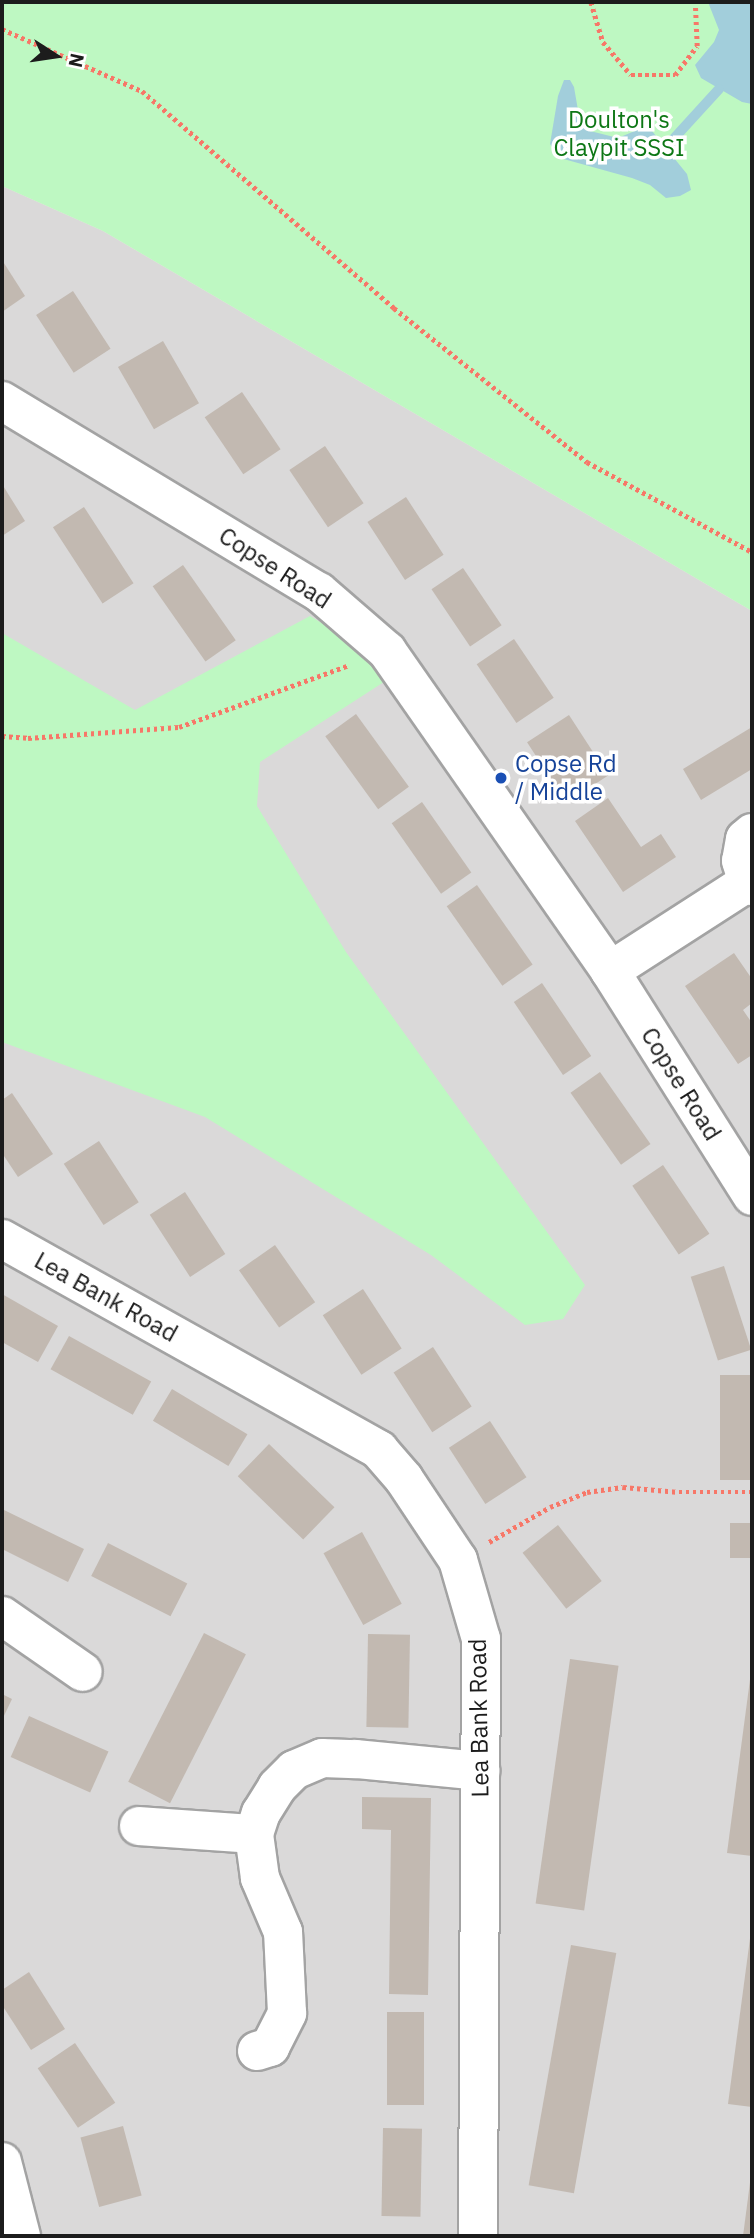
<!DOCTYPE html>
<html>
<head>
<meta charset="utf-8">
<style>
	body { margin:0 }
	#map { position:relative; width:754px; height:2238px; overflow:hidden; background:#ede9e1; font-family:"IBM Plex Sans",sans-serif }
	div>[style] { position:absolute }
	.residential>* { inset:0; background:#dad9d9 }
	.park>* { inset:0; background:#bef8c2 }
	.water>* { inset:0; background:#a2cedb }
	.stream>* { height:10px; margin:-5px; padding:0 5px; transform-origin:5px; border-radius:5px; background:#a2cedb }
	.building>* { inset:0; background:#c2b9b1; transform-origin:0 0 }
	.path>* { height:4.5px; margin-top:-2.25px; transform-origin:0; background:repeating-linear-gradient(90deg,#f77768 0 3.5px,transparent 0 7px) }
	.roads { filter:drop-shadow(2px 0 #a3a3a3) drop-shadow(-2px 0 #a3a3a3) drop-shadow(0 2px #a3a3a3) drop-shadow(0 -2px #a3a3a3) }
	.minor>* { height:38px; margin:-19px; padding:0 19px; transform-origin:19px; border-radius:19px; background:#fff }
	.dots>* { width:19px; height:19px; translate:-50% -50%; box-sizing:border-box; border:4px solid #fff; border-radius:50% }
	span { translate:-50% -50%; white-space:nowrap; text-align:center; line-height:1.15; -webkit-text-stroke:7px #fff; paint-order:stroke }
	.park-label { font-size:24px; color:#0d7715 }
	.street-label { font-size:24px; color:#1c1c1c }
	.transit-label { font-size:24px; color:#164399 }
	.left { translate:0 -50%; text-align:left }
	.frame { position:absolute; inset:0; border:4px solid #1c1c1c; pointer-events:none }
	.north { position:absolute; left:21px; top:21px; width:70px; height:70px; -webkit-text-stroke:5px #fff; paint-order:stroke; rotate:102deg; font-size:19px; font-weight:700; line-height:28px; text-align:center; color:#1c1c1c }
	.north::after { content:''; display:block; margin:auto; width:24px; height:32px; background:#1c1c1c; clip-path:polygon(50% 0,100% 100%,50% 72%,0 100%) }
</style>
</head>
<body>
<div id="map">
	<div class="residential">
		<i style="clip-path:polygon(2px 186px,103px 231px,752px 611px,752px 2236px,2px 2236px)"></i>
	</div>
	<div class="park">
		<i style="clip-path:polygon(2px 2px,752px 2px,752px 611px,103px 231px,2px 186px)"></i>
		<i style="clip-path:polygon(310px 616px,350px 640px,387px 680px,260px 762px,257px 806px,346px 952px,585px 1285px,563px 1319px,525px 1325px,431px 1255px,205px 1117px,2px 1042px,2px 633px,135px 710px)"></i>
	</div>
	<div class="water">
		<i style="clip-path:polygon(708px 2px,752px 2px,752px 104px,742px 102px,701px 78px,695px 65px,714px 42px,719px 30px)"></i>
		<i style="clip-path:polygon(564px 80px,570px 80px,574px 87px,579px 116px,590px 131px,618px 138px,642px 128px,652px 131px,687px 174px,691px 190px,680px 196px,666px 198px,650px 185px,632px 178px,560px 158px,550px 144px,558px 96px)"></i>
	</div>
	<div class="stream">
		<i style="left:667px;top:146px;width:77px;rotate:-47.6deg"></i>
	</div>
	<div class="building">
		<i style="clip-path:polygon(2px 260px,25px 296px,2px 312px)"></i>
		<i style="left:73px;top:291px;width:69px;height:44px;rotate:57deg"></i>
		<i style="left:163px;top:341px;width:72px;height:52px;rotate:60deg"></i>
		<i style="left:242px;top:392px;width:69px;height:45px;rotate:56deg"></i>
		<i style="left:325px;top:446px;width:69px;height:43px;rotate:56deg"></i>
		<i style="clip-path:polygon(2px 484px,25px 521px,2px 536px)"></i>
		<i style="left:406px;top:497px;width:69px;height:46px;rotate:57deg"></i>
		<i style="left:84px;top:507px;width:91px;height:37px;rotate:57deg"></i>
		<i style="left:183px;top:565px;width:92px;height:37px;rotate:55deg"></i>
		<i style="left:463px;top:568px;width:69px;height:38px;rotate:56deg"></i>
		<i style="left:514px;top:639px;width:71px;height:45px;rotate:56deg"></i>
		<i style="left:356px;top:714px;width:90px;height:38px;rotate:54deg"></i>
		<i style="left:569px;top:715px;width:72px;height:50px;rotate:57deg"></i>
		<i style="clip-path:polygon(752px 727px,752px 769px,701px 800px,683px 769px)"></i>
		<i style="clip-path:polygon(608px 798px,641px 847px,661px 834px,676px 857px,623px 892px,575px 821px)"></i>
		<i style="left:422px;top:802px;width:86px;height:37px;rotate:55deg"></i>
		<i style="left:477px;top:885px;width:97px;height:37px;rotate:55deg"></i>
		<i style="clip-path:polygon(734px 953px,752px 979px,752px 1003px,743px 1010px,752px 1023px,752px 1055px,738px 1064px,685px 986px)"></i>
		<i style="left:542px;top:983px;width:88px;height:34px;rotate:56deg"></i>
		<i style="left:600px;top:1072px;width:88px;height:36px;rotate:55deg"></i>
		<i style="clip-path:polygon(12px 1093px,53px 1154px,18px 1177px,2px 1153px,2px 1100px)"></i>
		<i style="left:99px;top:1141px;width:73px;height:42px;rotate:57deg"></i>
		<i style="left:663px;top:1165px;width:83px;height:37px;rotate:56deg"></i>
		<i style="left:185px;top:1192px;width:74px;height:42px;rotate:57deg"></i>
		<i style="left:275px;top:1245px;width:70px;height:44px;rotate:55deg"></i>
		<i style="left:724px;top:1266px;width:88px;height:35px;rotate:72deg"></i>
		<i style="left:363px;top:1289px;width:71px;height:48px;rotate:57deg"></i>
		<i style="clip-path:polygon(2px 1294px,58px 1326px,38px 1362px,2px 1342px)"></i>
		<i style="left:69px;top:1336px;width:94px;height:38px;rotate:29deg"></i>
		<i style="left:433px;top:1347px;width:71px;height:47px;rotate:57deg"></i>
		<i style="left:720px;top:1375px;width:32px;height:105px"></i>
		<i style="left:172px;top:1389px;width:88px;height:37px;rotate:31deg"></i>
		<i style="left:490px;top:1421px;width:67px;height:49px;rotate:57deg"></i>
		<i style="left:269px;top:1444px;width:91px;height:45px;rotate:44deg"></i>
		<i style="clip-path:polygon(4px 1510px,84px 1549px,68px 1582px,2px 1549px)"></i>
		<i style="left:752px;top:1523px;width:35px;height:22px;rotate:90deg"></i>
		<i style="left:558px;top:1525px;width:71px;height:45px;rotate:52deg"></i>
		<i style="left:362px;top:1532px;width:82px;height:44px;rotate:61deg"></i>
		<i style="left:108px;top:1543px;width:89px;height:37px;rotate:27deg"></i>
		<i style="left:204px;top:1633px;width:47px;height:167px;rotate:27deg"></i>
		<i style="left:368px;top:1634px;width:42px;height:93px;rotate:1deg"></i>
		<i style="left:570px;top:1659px;width:49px;height:247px;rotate:8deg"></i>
		<i style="clip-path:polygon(751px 1672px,752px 1673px,752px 1856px,727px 1853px)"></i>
		<i style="clip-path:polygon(2px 1694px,12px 1699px,2px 1720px)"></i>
		<i style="left:29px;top:1716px;width:87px;height:45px;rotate:24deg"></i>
		<i style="clip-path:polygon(362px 1797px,431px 1798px,428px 1995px,389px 1994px,391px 1830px,362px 1829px)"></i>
		<i style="clip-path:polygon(751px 1931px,752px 1931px,752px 2107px,728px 2104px)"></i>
		<i style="left:571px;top:1945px;width:46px;height:244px;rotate:10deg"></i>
		<i style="clip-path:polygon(29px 1972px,65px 2029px,31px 2050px,2px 2005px,2px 1990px)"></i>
		<i style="left:387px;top:2012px;width:37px;height:93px"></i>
		<i style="left:75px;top:2043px;width:72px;height:45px;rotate:56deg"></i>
		<i style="left:123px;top:2126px;width:72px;height:44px;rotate:75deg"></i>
		<i style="left:383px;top:2128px;width:39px;height:88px;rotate:1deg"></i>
		<i style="clip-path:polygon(751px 2175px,752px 2236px,743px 2236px)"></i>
	</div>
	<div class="path">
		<i style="left:591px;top:2px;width:42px;rotate:73.3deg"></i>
		<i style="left:603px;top:42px;width:43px;rotate:49.7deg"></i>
		<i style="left:631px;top:75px;width:44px"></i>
		<i style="left:675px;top:75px;width:36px;rotate:-53deg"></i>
		<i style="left:697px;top:46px;width:44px;rotate:-92.6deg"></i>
		<i style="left:2px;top:29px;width:153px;rotate:23.9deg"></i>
		<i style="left:142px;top:91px;width:333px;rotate:40.7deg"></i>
		<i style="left:394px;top:308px;width:247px;rotate:38.6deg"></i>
		<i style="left:587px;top:462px;width:188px;rotate:28.6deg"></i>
		<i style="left:2px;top:736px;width:26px;rotate:4deg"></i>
		<i style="left:28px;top:738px;width:151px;rotate:-4.2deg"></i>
		<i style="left:179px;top:727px;width:179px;rotate:-20deg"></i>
		<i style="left:489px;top:1542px;width:70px;rotate:-29.8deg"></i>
		<i style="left:550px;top:1507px;width:40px;rotate:-22deg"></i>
		<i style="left:587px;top:1492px;width:36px;rotate:-8deg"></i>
		<i style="left:623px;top:1487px;width:56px;rotate:5.1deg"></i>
		<i style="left:679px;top:1492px;width:73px"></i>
	</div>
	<div class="roads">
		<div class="minor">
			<i style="left:2px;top:401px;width:370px;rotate:31.1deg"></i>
			<i style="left:319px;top:592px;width:90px;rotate:40.9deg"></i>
			<i style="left:387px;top:651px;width:390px;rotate:55.1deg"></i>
			<i style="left:610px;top:971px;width:266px;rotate:57.7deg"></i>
			<i style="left:752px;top:833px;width:9px;rotate:139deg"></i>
			<i style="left:745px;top:839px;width:22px;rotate:100deg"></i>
			<i style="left:741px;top:861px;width:22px;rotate:72deg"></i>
			<i style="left:748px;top:882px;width:6px;rotate:45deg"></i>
			<i style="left:610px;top:971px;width:164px;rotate:-32.8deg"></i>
			<i style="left:2px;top:1239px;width:432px;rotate:29.2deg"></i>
			<i style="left:379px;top:1450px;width:38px;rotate:49deg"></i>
			<i style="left:404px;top:1479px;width:97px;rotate:56.3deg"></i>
			<i style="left:458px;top:1560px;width:82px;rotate:73.8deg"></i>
			<i style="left:481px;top:1639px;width:597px;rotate:90.29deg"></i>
			<i style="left:2px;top:1616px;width:98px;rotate:34.7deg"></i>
			<i style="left:139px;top:1826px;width:115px;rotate:4deg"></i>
			<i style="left:257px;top:2051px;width:14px;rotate:-17deg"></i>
			<i style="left:270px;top:2047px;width:38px;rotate:-63deg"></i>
			<i style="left:287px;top:2013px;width:81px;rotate:-92.8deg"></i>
			<i style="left:283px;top:1932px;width:59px;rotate:-113.1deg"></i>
			<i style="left:260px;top:1878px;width:44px;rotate:-97.8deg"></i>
			<i style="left:254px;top:1834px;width:22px;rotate:-72deg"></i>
			<i style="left:261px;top:1813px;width:31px;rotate:-58deg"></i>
			<i style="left:277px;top:1787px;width:24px;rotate:-45deg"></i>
			<i style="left:294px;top:1770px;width:30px;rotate:-23deg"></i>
			<i style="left:322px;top:1758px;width:34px;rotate:2deg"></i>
			<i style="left:356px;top:1759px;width:125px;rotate:5.5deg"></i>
			<i style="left:2px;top:2162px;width:76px;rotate:75.6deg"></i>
		</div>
	</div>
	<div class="dots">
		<i style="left:501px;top:778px;background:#1a4fb4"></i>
	</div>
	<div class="park-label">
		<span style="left:619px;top:134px">Doulton's<br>Claypit SSSI</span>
	</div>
	<div class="street-label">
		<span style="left:275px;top:568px;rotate:33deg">Copse Road</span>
		<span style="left:681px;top:1084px;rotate:58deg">Copse Road</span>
		<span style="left:106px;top:1297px;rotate:29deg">Lea Bank Road</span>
		<span style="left:479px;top:1718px;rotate:-91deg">Lea Bank Road</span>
	</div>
	<div class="transit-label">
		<span class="left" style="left:515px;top:778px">Copse Rd<br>/ Middle</span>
	</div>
	<div class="frame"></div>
	<div class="north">N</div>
</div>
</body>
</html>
